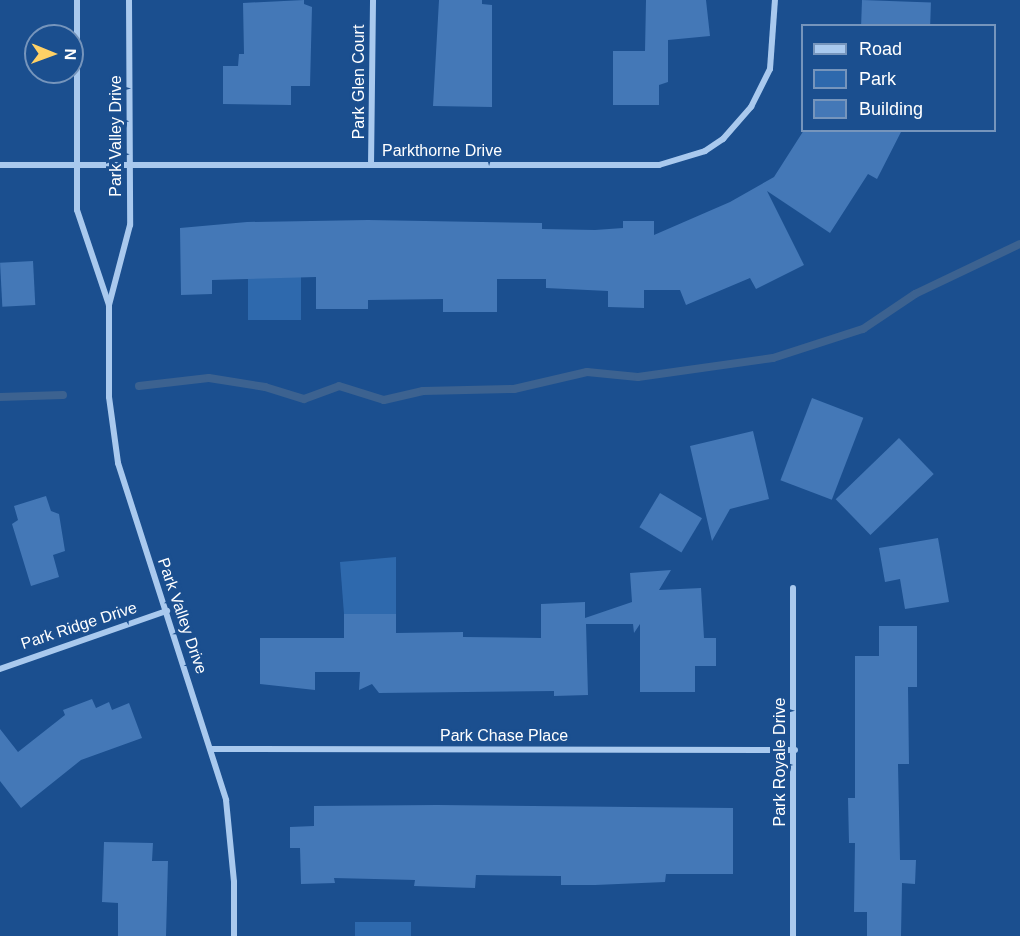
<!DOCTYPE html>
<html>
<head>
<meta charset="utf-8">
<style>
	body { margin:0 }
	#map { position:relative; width:1020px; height:936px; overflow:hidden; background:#1b4f8f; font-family:Helvetica,sans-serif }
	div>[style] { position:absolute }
	.green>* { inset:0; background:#2e69ad; transform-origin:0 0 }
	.stream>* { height:8px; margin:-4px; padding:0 4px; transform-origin:4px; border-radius:4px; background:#3c6290 }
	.building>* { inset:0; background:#4478b7; transform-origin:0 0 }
	.street>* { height:6px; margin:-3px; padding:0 3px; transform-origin:3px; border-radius:3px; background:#a9c9ee }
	span { translate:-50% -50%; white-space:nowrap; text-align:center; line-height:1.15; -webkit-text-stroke:6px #1b4f8f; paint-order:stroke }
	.street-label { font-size:16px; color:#fff }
	.legend { position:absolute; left:801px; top:24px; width:195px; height:108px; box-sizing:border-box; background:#1b4f8f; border:2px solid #7695bc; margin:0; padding:8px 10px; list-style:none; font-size:18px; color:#fff }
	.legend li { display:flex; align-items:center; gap:12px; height:30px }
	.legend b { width:30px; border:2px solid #7695bc }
	.north { position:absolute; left:24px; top:24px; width:60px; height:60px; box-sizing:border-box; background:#1b4f8f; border:2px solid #7695bc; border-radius:50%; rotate:91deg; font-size:16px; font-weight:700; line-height:24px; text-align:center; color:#fff }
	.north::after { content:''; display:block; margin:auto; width:21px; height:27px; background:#ffd166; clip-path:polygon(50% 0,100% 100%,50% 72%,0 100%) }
</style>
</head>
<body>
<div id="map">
	<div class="green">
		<i style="left:248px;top:277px;width:53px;height:43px"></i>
		<i style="clip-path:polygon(396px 557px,396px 614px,344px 614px,340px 562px)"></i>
		<i style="left:411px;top:922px;width:14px;height:56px;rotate:90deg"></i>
	</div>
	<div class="stream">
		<i style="left:139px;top:386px;width:70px;rotate:-6.5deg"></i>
		<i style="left:209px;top:378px;width:57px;rotate:9.1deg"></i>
		<i style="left:265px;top:387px;width:41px;rotate:17.1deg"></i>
		<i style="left:304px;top:399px;width:37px;rotate:-20deg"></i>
		<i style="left:339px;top:386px;width:47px;rotate:17.3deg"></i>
		<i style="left:384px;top:400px;width:40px;rotate:-13deg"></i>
		<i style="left:423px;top:391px;width:91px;rotate:-1.3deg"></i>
		<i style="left:514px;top:389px;width:75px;rotate:-13.1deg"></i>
		<i style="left:587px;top:372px;width:51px;rotate:5.6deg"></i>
		<i style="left:638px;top:377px;width:136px;rotate:-8deg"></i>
		<i style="left:773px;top:358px;width:95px;rotate:-17.9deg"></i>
		<i style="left:863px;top:329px;width:63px;rotate:-33.9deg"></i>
		<i style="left:915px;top:294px;width:116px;rotate:-25.5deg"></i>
		<i style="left:0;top:397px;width:63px;rotate:-1.8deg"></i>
	</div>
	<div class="building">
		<i style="clip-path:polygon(304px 0,304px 4px,312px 7px,310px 86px,291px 86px,291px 105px,223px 104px,223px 66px,238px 66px,239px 54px,244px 54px,243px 3px)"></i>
		<i style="clip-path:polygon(439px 0,482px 0,482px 4px,492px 5px,492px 107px,433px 106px)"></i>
		<i style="clip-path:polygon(646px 0,706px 0,710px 36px,668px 40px,668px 82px,659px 85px,659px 105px,613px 105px,613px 51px,645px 51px)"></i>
		<i style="left:862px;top:0;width:69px;height:26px;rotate:2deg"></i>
		<i style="clip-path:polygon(804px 130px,902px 130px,877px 179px,868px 174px,830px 233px,767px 191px,804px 265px,756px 289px,750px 278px,686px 305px,680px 290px,644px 290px,644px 308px,608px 307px,608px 291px,546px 288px,546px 279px,497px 279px,497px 312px,443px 312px,443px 299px,368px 300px,368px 309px,316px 309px,316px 277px,212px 280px,212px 294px,181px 295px,180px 228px,247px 222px,368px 220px,542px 223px,542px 229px,595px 230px,623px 228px,623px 221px,654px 221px,654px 235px,730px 202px,774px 177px)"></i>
		<i style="left:33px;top:261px;width:44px;height:33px;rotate:87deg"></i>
		<i style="left:812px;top:398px;width:55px;height:88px;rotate:21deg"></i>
		<i style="clip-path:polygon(753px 431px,769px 499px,730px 509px,712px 541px,690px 446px)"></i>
		<i style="left:899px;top:438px;width:50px;height:88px;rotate:46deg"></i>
		<i style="left:660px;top:493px;width:49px;height:40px;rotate:31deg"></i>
		<i style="clip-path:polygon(46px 496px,51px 511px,59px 514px,65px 551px,53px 555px,59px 577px,31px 586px,12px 524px,18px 520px,14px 506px)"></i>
		<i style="clip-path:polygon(938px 538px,949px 602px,905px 609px,900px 579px,885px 582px,879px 548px)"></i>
		<i style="clip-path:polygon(671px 570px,659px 590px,701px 588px,704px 638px,716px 638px,716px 666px,695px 666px,695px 692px,640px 692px,640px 624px,634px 633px,633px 624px,586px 624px,588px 695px,554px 696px,554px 691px,379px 693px,372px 684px,359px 690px,360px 672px,315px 672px,315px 690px,260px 684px,260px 638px,344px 638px,344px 614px,396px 614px,396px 633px,463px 632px,463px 637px,541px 638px,541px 604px,585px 602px,585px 618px,632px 602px,630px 573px)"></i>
		<i style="clip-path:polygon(879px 626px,917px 626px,917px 687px,908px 687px,909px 764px,898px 764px,900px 860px,916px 860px,915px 884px,902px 883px,901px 936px,867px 936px,867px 912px,854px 912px,855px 843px,849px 843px,848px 798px,855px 798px,855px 656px,879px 656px)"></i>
		<i style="clip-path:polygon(92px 699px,96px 708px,109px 702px,112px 710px,129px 703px,142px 738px,81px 760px,21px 808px,0 781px,0 729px,18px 752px,65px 715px,63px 710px)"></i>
		<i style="clip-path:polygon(437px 805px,733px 808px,733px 874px,666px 874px,665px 882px,595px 885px,561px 885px,561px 876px,476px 875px,475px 888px,414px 886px,415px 880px,334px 878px,335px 883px,301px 884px,300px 848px,290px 848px,290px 827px,314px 826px,314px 806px)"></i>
		<i style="clip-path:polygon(104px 842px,153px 843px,152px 861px,168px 861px,166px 936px,118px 936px,118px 903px,102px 902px)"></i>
	</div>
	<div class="street">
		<i style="left:77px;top:0;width:210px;rotate:90deg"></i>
		<i style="left:77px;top:210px;width:100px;rotate:71.4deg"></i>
		<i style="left:129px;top:0;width:225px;rotate:89.7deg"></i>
		<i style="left:130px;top:225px;width:83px;rotate:104.7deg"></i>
		<i style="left:109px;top:305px;width:92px;rotate:90deg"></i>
		<i style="left:109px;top:397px;width:67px;rotate:82.2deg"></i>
		<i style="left:118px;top:463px;width:354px;rotate:72.2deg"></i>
		<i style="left:226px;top:800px;width:82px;rotate:84.4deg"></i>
		<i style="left:234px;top:882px;width:54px;rotate:90deg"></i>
		<i style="left:0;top:165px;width:659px"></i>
		<i style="left:659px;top:165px;width:48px;rotate:-16.9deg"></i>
		<i style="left:705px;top:151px;width:22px;rotate:-34deg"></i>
		<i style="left:723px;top:139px;width:43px;rotate:-48.8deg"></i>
		<i style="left:751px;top:107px;width:42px;rotate:-63.4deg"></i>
		<i style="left:770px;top:69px;width:69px;rotate:-85.9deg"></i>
		<i style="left:371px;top:165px;width:165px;rotate:-89.3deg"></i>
		<i style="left:793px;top:588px;width:348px;rotate:90deg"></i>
		<i style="left:0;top:669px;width:177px;rotate:-19.2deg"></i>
		<i style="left:212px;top:749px;width:583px;rotate:0.1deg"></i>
	</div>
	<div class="street-label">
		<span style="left:359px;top:82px;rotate:-90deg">Park Glen Court</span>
		<span style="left:116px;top:136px;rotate:-90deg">Park Valley Drive</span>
		<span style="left:442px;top:151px">Parkthorne Drive</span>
		<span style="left:182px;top:616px;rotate:71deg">Park Valley Drive</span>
		<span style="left:79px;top:626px;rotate:-18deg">Park Ridge Drive</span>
		<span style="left:504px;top:736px">Park Chase Place</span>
		<span style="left:780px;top:762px;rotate:-90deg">Park Royale Drive</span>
	</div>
	<ul class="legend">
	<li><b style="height:8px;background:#a9c9ee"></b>Road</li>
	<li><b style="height:16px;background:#2e69ad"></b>Park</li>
	<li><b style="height:16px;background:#4478b7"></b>Building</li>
	</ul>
	<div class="north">N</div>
</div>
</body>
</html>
